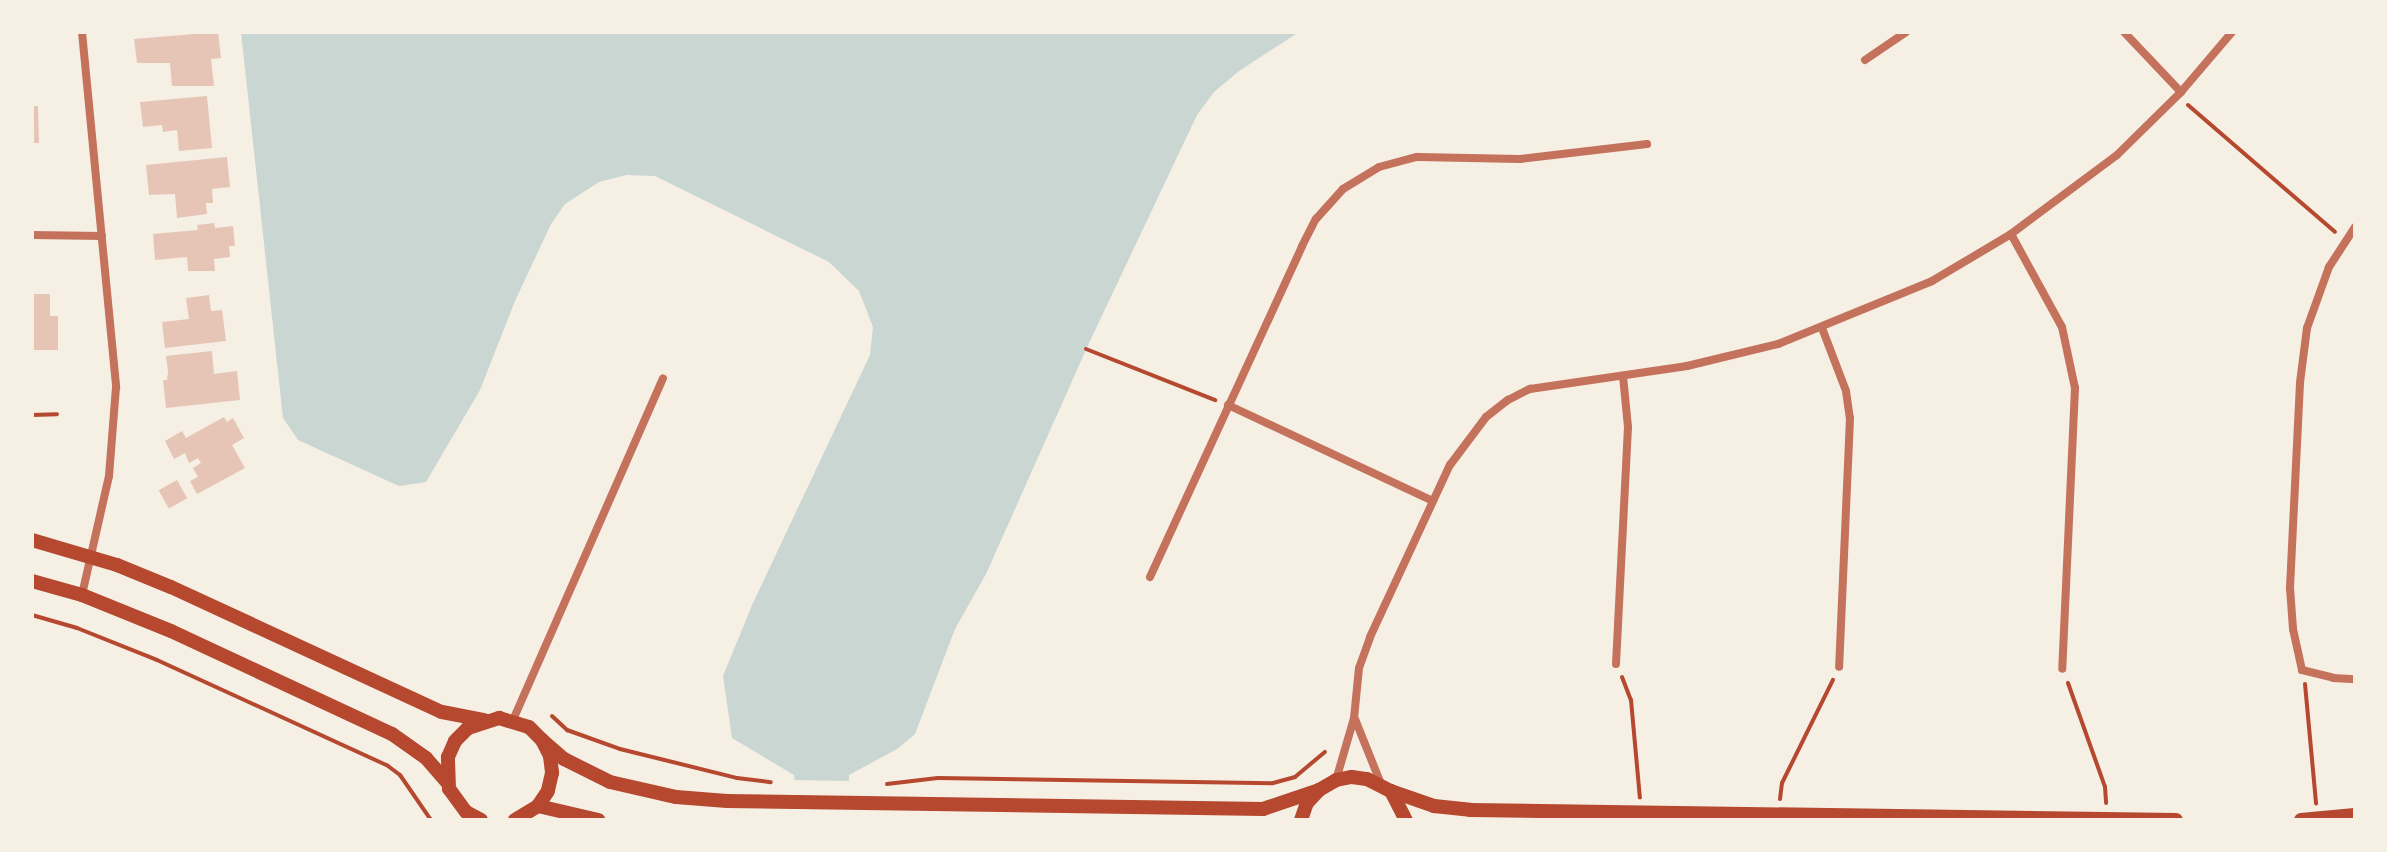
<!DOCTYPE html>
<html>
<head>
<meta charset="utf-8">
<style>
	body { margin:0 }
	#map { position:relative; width:2387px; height:852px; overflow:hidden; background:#f6efe4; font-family:"Source Sans 3",sans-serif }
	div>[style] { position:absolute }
	.water>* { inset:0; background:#c9d6d2 }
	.pier>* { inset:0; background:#f6efe4; transform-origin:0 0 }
	.building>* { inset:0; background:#e6c5b7; transform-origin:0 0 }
	.path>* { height:4px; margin:-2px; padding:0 2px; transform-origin:2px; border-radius:2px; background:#b5482f }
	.minor>* { height:8px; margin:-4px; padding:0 4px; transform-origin:4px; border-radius:4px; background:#c5725c }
	.secondary>* { height:14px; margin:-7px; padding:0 7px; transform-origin:7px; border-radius:7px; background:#b5482f }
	span { translate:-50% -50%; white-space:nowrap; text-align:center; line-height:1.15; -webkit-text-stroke:8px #f6efe4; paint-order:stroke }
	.frame { position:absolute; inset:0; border:34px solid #f6efe4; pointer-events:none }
</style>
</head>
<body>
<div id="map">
	<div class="water">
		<i style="clip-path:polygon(241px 32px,1299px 32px,1239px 71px,1214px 92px,1197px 115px,1089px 343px,986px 574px,955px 629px,915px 734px,897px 749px,849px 775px,848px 820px,800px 820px,794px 775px,732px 738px,723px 676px,753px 603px,870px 355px,873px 327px,859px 291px,829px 262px,655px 176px,627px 175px,599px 182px,565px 204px,551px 224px,515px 301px,480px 390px,426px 482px,399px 486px,298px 440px,283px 418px)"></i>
	</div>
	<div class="pier">
		<i style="left:791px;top:780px;width:62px;height:38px;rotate:1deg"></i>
	</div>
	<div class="building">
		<i style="clip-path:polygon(218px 32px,221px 58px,211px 59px,214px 86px,172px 86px,170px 63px,137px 63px,134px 39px)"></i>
		<i style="clip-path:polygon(207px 96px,212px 148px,179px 151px,177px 130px,163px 132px,162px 125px,143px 127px,140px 102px)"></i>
		<i style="clip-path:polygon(32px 106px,38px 106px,39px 143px,32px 143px)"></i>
		<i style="clip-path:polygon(227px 157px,230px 187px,212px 189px,213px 203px,206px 203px,207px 214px,177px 218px,175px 194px,149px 195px,146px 165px)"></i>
		<i style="clip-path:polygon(214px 223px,215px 228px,233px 226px,235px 246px,229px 246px,230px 257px,214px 259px,215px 271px,188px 271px,187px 257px,155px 260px,153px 234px,198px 230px,197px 225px)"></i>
		<i style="clip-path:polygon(32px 294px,50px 294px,50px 316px,58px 316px,58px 350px,32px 350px)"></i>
		<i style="clip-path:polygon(209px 295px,211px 311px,222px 310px,226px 341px,165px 348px,162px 322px,189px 319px,186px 298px)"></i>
		<i style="clip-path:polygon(212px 351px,214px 374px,237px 371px,240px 400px,166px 408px,163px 380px,167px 380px,168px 371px,166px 356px)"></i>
		<i style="clip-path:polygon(224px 417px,227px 422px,233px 418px,244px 438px,232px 445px,245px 468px,197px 494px,190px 481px,198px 477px,193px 468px,201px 463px,198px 458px,189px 463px,185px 453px,174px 459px,165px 441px,182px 431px,186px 438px)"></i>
		<i style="left:177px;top:480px;width:21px;height:21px;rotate:61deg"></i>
	</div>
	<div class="path">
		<i style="left:2188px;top:105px;width:194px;rotate:40.8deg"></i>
		<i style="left:1086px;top:349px;width:139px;rotate:21.6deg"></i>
		<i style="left:32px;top:415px;width:25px;rotate:-2deg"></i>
		<i style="left:32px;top:615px;width:47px;rotate:16.1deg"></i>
		<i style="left:77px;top:628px;width:86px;rotate:21.8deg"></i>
		<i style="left:157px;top:660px;width:254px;rotate:24.6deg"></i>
		<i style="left:388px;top:766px;width:15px;rotate:37deg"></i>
		<i style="left:400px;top:775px;width:55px;rotate:55.4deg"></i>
		<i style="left:1622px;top:677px;width:25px;rotate:69deg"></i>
		<i style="left:1631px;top:700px;width:98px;rotate:84.8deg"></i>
		<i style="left:2068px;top:683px;width:110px;rotate:70.4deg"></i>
		<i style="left:2105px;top:787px;width:16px;rotate:86deg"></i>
		<i style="left:2305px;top:684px;width:120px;rotate:84.7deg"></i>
		<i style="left:552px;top:716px;width:21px;rotate:43deg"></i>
		<i style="left:567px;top:730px;width:56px;rotate:19.7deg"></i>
		<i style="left:620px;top:749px;width:121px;rotate:13.9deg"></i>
		<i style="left:737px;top:778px;width:34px;rotate:7deg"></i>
		<i style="left:887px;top:784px;width:51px;rotate:-6.7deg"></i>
		<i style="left:938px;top:778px;width:335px;rotate:0.9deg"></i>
		<i style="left:1273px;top:783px;width:23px;rotate:-15deg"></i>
		<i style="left:1295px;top:777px;width:39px;rotate:-40deg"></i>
		<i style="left:1780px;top:799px;width:16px;rotate:-83deg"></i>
		<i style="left:1782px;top:783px;width:115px;rotate:-63.7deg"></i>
	</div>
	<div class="minor">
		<i style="left:82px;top:32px;width:357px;rotate:84.5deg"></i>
		<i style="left:116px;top:387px;width:89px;rotate:94.5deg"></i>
		<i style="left:109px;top:476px;width:122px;rotate:102.8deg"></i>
		<i style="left:2124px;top:32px;width:83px;rotate:46.5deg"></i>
		<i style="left:1865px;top:60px;width:50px;rotate:-34.3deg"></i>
		<i style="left:2355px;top:227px;width:48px;rotate:123deg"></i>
		<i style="left:2329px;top:267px;width:65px;rotate:109.8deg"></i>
		<i style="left:2307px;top:328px;width:55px;rotate:97.3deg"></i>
		<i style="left:2300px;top:383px;width:205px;rotate:92.8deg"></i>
		<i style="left:2290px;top:588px;width:41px;rotate:85.8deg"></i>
		<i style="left:2293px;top:629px;width:42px;rotate:77.6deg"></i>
		<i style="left:2302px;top:670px;width:32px;rotate:14deg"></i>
		<i style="left:2333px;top:678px;width:22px;rotate:3deg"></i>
		<i style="left:2011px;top:234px;width:106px;rotate:61.3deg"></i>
		<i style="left:2062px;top:327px;width:62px;rotate:78deg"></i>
		<i style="left:2075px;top:388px;width:281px;rotate:92.6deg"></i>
		<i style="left:32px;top:235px;width:70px;rotate:0.8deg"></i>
		<i style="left:1822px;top:328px;width:67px;rotate:69.1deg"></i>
		<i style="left:1846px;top:391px;width:27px;rotate:82deg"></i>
		<i style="left:1850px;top:418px;width:249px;rotate:92.5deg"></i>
		<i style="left:1228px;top:405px;width:226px;rotate:25.1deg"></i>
		<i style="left:1150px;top:577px;width:364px;rotate:-65.3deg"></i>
		<i style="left:1302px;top:246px;width:30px;rotate:-63deg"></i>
		<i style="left:1316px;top:219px;width:40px;rotate:-48deg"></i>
		<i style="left:1343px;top:189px;width:42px;rotate:-31.4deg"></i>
		<i style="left:1379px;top:167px;width:39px;rotate:-15deg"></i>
		<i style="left:1417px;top:157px;width:103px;rotate:1.1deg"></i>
		<i style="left:1520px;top:159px;width:128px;rotate:-6.7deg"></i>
		<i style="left:1616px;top:664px;width:237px;rotate:-87.1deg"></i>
		<i style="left:1628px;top:427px;width:51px;rotate:-95.6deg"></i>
		<i style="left:1355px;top:719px;width:70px;rotate:68.2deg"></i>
		<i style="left:513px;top:720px;width:373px;rotate:-66.3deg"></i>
		<i style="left:1336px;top:780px;width:65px;rotate:-73.8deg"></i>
		<i style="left:1354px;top:718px;width:50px;rotate:-84.3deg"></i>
		<i style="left:1359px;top:668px;width:33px;rotate:-70deg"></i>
		<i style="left:1370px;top:637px;width:190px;rotate:-65.1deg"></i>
		<i style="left:1450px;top:465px;width:60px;rotate:-53.1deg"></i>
		<i style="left:1486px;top:417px;width:28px;rotate:-38deg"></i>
		<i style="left:1508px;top:400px;width:25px;rotate:-27deg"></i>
		<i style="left:1530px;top:389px;width:159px;rotate:-8.3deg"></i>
		<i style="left:1687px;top:366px;width:94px;rotate:-13.6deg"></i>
		<i style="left:1778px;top:344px;width:166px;rotate:-22.2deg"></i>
		<i style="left:1932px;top:281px;width:92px;rotate:-30.7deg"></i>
		<i style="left:2011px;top:234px;width:132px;rotate:-36.7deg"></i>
		<i style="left:2117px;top:155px;width:90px;rotate:-44.5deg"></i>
		<i style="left:2181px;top:92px;width:79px;rotate:-49.6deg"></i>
	</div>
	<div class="secondary">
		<i style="left:32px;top:540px;width:89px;rotate:16.4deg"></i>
		<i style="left:117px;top:565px;width:58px;rotate:22.2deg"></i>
		<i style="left:171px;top:587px;width:298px;rotate:24.8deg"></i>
		<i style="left:442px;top:712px;width:43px;rotate:10.8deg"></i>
		<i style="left:32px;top:581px;width:52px;rotate:15.6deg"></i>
		<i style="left:82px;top:595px;width:96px;rotate:22deg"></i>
		<i style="left:171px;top:631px;width:244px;rotate:25deg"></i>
		<i style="left:392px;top:734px;width:42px;rotate:35.2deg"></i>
		<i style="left:426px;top:758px;width:33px;rotate:49deg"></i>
		<i style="left:542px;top:740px;width:29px;rotate:41deg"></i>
		<i style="left:564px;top:759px;width:51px;rotate:26.6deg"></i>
		<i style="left:610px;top:782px;width:68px;rotate:12.8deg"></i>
		<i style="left:676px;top:797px;width:51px;rotate:4.5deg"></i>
		<i style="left:727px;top:801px;width:536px;rotate:0.86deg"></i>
		<i style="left:1263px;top:809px;width:59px;rotate:-18.7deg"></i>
		<i style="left:1391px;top:791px;width:46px;rotate:19.2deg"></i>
		<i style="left:1434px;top:806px;width:36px;rotate:6deg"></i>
		<i style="left:1470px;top:810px;width:706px;rotate:0.81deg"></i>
		<i style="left:538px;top:806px;width:62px;rotate:13.1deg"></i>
		<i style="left:481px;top:820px;width:17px;rotate:-152deg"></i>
		<i style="left:466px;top:812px;width:29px;rotate:-126deg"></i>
		<i style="left:449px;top:789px;width:32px;rotate:-92deg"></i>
		<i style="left:448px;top:757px;width:17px;rotate:-66deg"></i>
		<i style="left:455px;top:741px;width:18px;rotate:-45deg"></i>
		<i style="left:468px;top:728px;width:33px;rotate:-18deg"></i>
		<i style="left:499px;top:718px;width:31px;rotate:17deg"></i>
		<i style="left:529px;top:727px;width:18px;rotate:45deg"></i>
		<i style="left:542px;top:740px;width:18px;rotate:63deg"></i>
		<i style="left:550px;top:756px;width:17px;rotate:83deg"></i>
		<i style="left:552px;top:773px;width:18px;rotate:103deg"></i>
		<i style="left:548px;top:791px;width:18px;rotate:124deg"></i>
		<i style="left:538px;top:806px;width:27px;rotate:149deg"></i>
		<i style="left:1301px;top:820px;width:18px;rotate:-71deg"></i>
		<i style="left:1307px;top:803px;width:18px;rotate:-47deg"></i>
		<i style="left:1319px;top:790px;width:20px;rotate:-30deg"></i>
		<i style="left:1336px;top:780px;width:16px;rotate:-11deg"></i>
		<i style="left:1352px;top:777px;width:15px;rotate:8deg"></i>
		<i style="left:1367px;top:779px;width:27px;rotate:27deg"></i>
		<i style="left:1391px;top:791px;width:33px;rotate:63deg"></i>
		<i style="left:2301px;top:820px;width:54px;rotate:-5.3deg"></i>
	</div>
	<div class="frame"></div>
</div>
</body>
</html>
